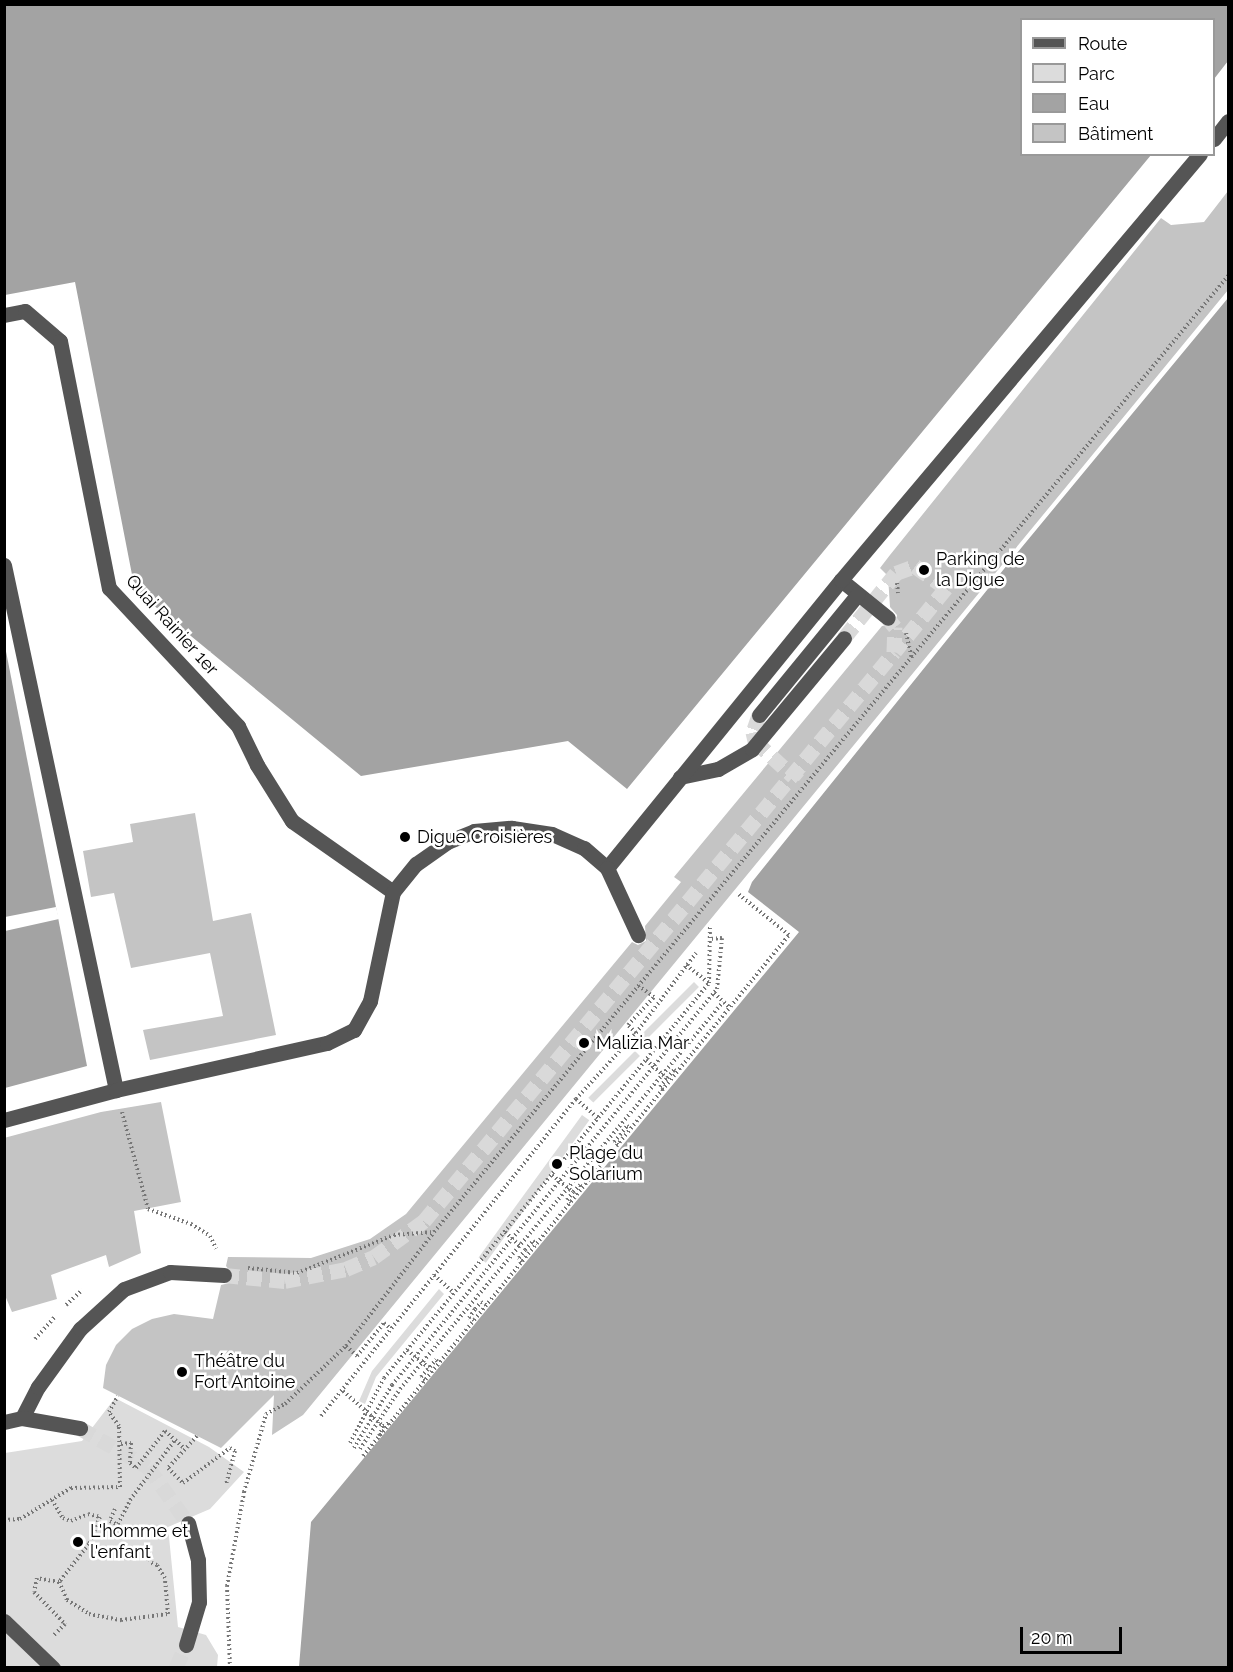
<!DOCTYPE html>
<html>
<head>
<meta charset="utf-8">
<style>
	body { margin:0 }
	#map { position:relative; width:1233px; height:1672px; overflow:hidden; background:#fff; font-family:Raleway,sans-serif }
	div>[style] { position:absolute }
	.green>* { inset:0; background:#dcdcdc; transform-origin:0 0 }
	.water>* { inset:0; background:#a3a3a3 }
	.pier>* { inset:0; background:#fff }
	.building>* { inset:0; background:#c4c4c4 }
	.minor-tunnel>* { height:15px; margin-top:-7.5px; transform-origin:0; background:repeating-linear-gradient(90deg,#d9d9d9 0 15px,transparent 0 23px) }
	.path>* { height:4px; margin-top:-2px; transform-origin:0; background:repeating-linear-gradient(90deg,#777 0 1.5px,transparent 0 4.5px) }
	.minor>* { height:15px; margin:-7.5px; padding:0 7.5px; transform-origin:7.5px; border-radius:7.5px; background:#555 }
	.dots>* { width:16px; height:16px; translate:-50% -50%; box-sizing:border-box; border:3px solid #fff; border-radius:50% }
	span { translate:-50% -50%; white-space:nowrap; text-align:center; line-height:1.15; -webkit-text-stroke:5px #fff; paint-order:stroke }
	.poi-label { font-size:18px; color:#000 }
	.left { translate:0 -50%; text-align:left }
	.street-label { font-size:18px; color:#000 }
	.frame { position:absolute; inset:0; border:6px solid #000; pointer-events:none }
	.legend { position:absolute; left:1020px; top:18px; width:195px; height:138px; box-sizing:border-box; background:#fff; border:2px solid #999; margin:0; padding:8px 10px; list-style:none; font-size:18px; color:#000 }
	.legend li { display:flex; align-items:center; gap:12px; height:30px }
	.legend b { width:30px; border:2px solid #999 }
	.scale { position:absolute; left:1020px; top:1627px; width:102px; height:27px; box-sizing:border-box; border:3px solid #000; border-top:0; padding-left:8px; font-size:18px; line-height:21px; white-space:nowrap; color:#000; -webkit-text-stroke:4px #fff; paint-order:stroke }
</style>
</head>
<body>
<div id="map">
	<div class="green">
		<i style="left:694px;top:982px;width:7px;height:87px;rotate:45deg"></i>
		<i style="left:635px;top:1051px;width:7px;height:66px;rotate:45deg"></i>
		<i style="left:582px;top:1115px;width:9px;height:176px;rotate:36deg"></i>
		<i style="clip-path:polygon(439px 1289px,444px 1294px,376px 1377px,365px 1404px,359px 1401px,372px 1371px)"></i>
		<i style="clip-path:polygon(115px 1398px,209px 1447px,244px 1472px,210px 1509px,168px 1527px,178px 1627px,206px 1635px,218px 1655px,217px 1667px,5px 1668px,5px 1453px,82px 1441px)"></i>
	</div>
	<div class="water">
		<i style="clip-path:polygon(5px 4px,1228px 4px,1228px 61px,1214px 79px,1214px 20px,1022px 20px,1022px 154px,1151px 155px,627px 789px,568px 741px,361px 776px,135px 590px,75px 282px,5px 295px)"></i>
		<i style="clip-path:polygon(1228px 298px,1228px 1667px,299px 1667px,311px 1522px,799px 932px,748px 892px,752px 882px,1012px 559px)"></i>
		<i style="clip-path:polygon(4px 641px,87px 1066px,5px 1088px,4px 1088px)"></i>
	</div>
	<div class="pier">
		<i style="clip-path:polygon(56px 907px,59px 919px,5px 931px,5px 917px)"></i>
	</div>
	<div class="building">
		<i style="clip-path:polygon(1228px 191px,1228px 290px,303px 1415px,272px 1435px,274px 1395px,221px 1448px,103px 1388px,106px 1365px,116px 1345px,132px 1329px,152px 1319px,174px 1314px,213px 1319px,221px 1285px,229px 1283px,234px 1276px,226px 1266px,228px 1257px,311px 1258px,370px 1239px,406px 1214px,632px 942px,638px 945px,646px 941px,645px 926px,681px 882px,674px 877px,882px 626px,896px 624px,897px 615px,890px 607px,888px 576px,880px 568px,890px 555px,1161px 218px,1171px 225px,1204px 222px)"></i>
		<i style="clip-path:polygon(195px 813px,213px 921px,251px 913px,276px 1035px,150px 1060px,143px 1030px,223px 1016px,210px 953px,131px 968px,114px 893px,91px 897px,83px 851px,133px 842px,130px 824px)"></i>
		<i style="clip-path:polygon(161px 1102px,181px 1202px,134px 1211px,141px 1253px,109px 1267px,106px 1255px,51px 1275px,57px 1299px,12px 1312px,4px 1293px,4px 1138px,101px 1112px)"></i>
	</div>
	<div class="minor-tunnel">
		<i style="left:844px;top:638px;width:83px;rotate:-51.3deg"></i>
		<i style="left:896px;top:573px;width:20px;rotate:-20deg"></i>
		<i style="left:915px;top:566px;width:38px;rotate:35deg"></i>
		<i style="left:946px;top:588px;width:81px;rotate:129deg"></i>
		<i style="left:759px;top:715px;width:18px;rotate:109deg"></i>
		<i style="left:753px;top:732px;width:9px;rotate:77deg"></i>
		<i style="left:755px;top:741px;width:52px;rotate:42.6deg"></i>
		<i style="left:793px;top:776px;width:8px;rotate:-50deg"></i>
		<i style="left:224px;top:1275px;width:61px;rotate:5.6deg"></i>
		<i style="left:285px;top:1281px;width:62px;rotate:-11.1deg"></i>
		<i style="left:346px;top:1269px;width:30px;rotate:-23deg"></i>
		<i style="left:374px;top:1257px;width:62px;rotate:-35.8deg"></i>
		<i style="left:424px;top:1221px;width:738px;rotate:-50.44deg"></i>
		<i style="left:894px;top:652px;width:25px;rotate:-88deg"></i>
		<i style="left:895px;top:627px;width:11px;rotate:-128deg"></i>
		<i style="left:80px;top:1428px;width:78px;rotate:29.8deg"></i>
		<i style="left:148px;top:1467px;width:69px;rotate:54.5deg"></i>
		<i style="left:176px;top:1668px;width:25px;rotate:-67deg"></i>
	</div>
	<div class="path">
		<i style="left:897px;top:583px;width:10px;rotate:84deg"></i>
		<i style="left:906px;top:633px;width:26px;rotate:77deg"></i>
		<i style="left:686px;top:965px;width:29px;rotate:38deg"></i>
		<i style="left:714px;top:993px;width:22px;rotate:43deg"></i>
		<i style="left:636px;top:1033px;width:11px;rotate:-135deg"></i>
		<i style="left:628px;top:1025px;width:38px;rotate:-47deg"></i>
		<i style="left:654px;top:997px;width:19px;rotate:-144deg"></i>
		<i style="left:646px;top:1060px;width:28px;rotate:41deg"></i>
		<i style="left:663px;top:1090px;width:4px;rotate:-135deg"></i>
		<i style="left:660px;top:1087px;width:11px;rotate:-52deg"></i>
		<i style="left:667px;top:1078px;width:11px;rotate:-49deg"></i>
		<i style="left:674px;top:1070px;width:4px;rotate:34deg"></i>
		<i style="left:576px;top:1099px;width:29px;rotate:41deg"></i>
		<i style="left:122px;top:1112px;width:100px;rotate:75deg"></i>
		<i style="left:148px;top:1209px;width:46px;rotate:19.2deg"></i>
		<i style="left:191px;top:1224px;width:22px;rotate:32deg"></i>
		<i style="left:210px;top:1236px;width:14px;rotate:65deg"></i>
		<i style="left:618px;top:1145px;width:5px;rotate:-143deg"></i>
		<i style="left:614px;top:1142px;width:9px;rotate:-49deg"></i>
		<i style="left:620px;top:1135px;width:11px;rotate:-52deg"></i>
		<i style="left:627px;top:1126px;width:4px;rotate:27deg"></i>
		<i style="left:552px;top:1175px;width:27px;rotate:39deg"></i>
		<i style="left:571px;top:1202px;width:4px;rotate:-153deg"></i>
		<i style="left:567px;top:1200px;width:10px;rotate:-53deg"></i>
		<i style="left:573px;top:1192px;width:10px;rotate:-45deg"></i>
		<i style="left:580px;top:1185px;width:4px;rotate:56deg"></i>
		<i style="left:505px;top:1232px;width:21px;rotate:43deg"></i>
		<i style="left:522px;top:1262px;width:5px;rotate:-127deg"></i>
		<i style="left:519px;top:1258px;width:10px;rotate:-53deg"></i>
		<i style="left:525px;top:1250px;width:12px;rotate:-48deg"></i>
		<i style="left:533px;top:1241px;width:5px;rotate:37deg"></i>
		<i style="left:248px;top:1268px;width:49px;rotate:5.8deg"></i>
		<i style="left:297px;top:1273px;width:104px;rotate:-21.4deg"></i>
		<i style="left:394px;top:1235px;width:40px;rotate:-4.3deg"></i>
		<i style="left:434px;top:1275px;width:27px;rotate:42deg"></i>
		<i style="left:66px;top:1305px;width:22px;rotate:-43deg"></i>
		<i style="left:474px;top:1320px;width:5px;rotate:-158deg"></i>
		<i style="left:469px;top:1318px;width:11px;rotate:-56deg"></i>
		<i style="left:475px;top:1309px;width:9px;rotate:-49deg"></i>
		<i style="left:481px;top:1302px;width:6px;rotate:31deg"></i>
		<i style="left:35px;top:1339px;width:30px;rotate:-48deg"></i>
		<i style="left:346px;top:1346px;width:15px;rotate:42deg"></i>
		<i style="left:357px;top:1356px;width:43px;rotate:-50.7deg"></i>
		<i style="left:384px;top:1323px;width:8px;rotate:40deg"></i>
		<i style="left:407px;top:1350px;width:28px;rotate:39deg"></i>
		<i style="left:425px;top:1380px;width:5px;rotate:-143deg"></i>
		<i style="left:421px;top:1377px;width:23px;rotate:-49deg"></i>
		<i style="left:436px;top:1360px;width:4px;rotate:45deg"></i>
		<i style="left:343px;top:1391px;width:53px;rotate:41.2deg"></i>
		<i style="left:321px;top:1416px;width:407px;rotate:-51.2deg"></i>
		<i style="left:576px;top:1099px;width:89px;rotate:-47.7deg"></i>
		<i style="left:636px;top:1033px;width:100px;rotate:-53.1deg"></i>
		<i style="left:197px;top:1436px;width:43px;rotate:132.2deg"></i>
		<i style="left:168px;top:1468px;width:21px;rotate:45deg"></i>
		<i style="left:183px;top:1483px;width:59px;rotate:-36.7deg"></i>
		<i style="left:230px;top:1448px;width:6px;rotate:31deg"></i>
		<i style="left:235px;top:1451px;width:34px;rotate:105deg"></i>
		<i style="left:379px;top:1436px;width:11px;rotate:-68deg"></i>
		<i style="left:383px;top:1426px;width:9px;rotate:-27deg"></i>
		<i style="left:350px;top:1443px;width:73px;rotate:-62.4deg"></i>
		<i style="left:384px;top:1378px;width:512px;rotate:-50.55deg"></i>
		<i style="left:709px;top:983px;width:58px;rotate:-89deg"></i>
		<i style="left:121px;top:1444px;width:10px;rotate:-6deg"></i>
		<i style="left:131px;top:1443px;width:20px;rotate:93deg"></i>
		<i style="left:130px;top:1463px;width:8px;rotate:40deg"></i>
		<i style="left:136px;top:1468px;width:47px;rotate:-51.9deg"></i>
		<i style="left:165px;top:1431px;width:27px;rotate:42deg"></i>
		<i style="left:354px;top:1448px;width:74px;rotate:-58.9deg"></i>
		<i style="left:392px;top:1385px;width:512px;rotate:-50.62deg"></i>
		<i style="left:717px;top:989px;width:51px;rotate:-84.4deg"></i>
		<i style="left:722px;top:938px;width:12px;rotate:175deg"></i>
		<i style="left:360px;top:1449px;width:72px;rotate:-56.3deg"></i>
		<i style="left:400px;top:1389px;width:504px;rotate:-50.15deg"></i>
		<i style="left:363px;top:1456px;width:673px;rotate:-50.73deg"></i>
		<i style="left:789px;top:935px;width:67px;rotate:-141.1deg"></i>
		<i style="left:52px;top:1500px;width:21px;rotate:59deg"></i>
		<i style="left:63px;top:1518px;width:9px;rotate:21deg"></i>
		<i style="left:71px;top:1521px;width:18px;rotate:-22deg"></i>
		<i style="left:88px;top:1514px;width:12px;rotate:14deg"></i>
		<i style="left:100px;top:1517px;width:29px;rotate:112deg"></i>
		<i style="left:89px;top:1544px;width:48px;rotate:128.3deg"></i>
		<i style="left:59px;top:1582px;width:22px;rotate:-170deg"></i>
		<i style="left:37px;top:1578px;width:14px;rotate:102deg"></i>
		<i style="left:34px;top:1592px;width:45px;rotate:45.9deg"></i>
		<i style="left:65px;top:1624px;width:17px;rotate:135deg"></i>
		<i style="left:115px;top:1509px;width:13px;rotate:113deg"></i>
		<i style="left:110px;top:1521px;width:24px;rotate:24deg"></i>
		<i style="left:132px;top:1531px;width:7px;rotate:-63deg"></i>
		<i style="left:4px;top:1520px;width:16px;rotate:-4deg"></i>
		<i style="left:20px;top:1519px;width:60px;rotate:-31.3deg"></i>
		<i style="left:71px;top:1488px;width:49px;rotate:-1.2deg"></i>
		<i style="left:120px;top:1487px;width:61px;rotate:-90.9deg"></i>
		<i style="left:119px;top:1426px;width:17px;rotate:-126deg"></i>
		<i style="left:109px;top:1412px;width:18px;rotate:-61deg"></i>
		<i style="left:118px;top:1524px;width:27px;rotate:-63deg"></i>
		<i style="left:130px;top:1500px;width:75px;rotate:-53.1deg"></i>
		<i style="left:59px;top:1582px;width:20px;rotate:66deg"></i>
		<i style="left:67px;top:1600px;width:26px;rotate:32deg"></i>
		<i style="left:89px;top:1614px;width:33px;rotate:11deg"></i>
		<i style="left:121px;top:1620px;width:47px;rotate:-7.3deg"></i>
		<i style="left:168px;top:1614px;width:36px;rotate:-95deg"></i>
		<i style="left:165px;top:1578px;width:15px;rotate:-122deg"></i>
		<i style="left:157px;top:1565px;width:9px;rotate:-159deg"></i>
		<i style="left:230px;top:1668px;width:82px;rotate:-92.1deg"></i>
		<i style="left:227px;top:1586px;width:96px;rotate:-79.7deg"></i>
		<i style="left:244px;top:1492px;width:81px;rotate:-74.2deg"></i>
		<i style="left:266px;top:1414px;width:21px;rotate:-28deg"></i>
		<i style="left:285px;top:1404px;width:84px;rotate:-43.6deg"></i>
		<i style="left:346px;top:1346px;width:144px;rotate:-52.3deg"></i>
		<i style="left:434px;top:1232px;width:1243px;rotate:-50.29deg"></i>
	</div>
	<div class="minor">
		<i style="left:1214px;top:139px;width:23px;rotate:-52deg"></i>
		<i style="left:4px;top:315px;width:21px;rotate:-11deg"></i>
		<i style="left:25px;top:311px;width:46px;rotate:40.6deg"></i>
		<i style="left:60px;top:341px;width:252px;rotate:78.8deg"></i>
		<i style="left:109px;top:588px;width:189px;rotate:46.9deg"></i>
		<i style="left:238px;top:726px;width:43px;rotate:64deg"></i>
		<i style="left:257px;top:765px;width:66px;rotate:58deg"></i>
		<i style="left:292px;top:821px;width:123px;rotate:35.1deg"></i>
		<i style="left:4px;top:565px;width:537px;rotate:77.96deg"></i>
		<i style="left:841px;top:580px;width:60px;rotate:39deg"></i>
		<i style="left:759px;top:715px;width:156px;rotate:-50.7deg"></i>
		<i style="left:680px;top:777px;width:39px;rotate:-12deg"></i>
		<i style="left:718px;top:769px;width:39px;rotate:-30deg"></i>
		<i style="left:752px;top:749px;width:144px;rotate:-50.3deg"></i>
		<i style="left:607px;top:868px;width:371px;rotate:-50.9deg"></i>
		<i style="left:841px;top:580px;width:557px;rotate:-49.88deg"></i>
		<i style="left:4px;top:1120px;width:116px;rotate:-15deg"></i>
		<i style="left:116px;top:1090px;width:216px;rotate:-12.6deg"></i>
		<i style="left:327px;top:1043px;width:30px;rotate:-26deg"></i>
		<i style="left:354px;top:1030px;width:33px;rotate:-61deg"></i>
		<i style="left:370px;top:1001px;width:111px;rotate:-78.1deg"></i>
		<i style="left:393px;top:892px;width:36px;rotate:-51deg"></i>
		<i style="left:416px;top:864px;width:38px;rotate:-35deg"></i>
		<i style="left:447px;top:842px;width:29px;rotate:-22deg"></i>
		<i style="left:474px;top:831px;width:38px;rotate:-5deg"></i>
		<i style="left:512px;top:828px;width:40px;rotate:8.5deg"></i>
		<i style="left:552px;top:834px;width:35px;rotate:24deg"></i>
		<i style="left:584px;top:848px;width:30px;rotate:41deg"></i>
		<i style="left:607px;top:868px;width:74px;rotate:65.2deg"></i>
		<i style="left:22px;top:1418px;width:35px;rotate:-63deg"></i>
		<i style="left:38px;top:1387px;width:72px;rotate:-54.1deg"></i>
		<i style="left:80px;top:1329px;width:59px;rotate:-42.3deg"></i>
		<i style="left:124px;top:1289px;width:49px;rotate:-20.3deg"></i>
		<i style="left:170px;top:1272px;width:54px;rotate:3.2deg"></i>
		<i style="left:4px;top:1422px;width:18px;rotate:-13deg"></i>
		<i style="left:22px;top:1418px;width:59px;rotate:9.8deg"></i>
		<i style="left:4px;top:1621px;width:68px;rotate:43.8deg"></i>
		<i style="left:186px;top:1645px;width:45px;rotate:-73.2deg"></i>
		<i style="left:199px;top:1602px;width:42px;rotate:-91.4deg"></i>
		<i style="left:198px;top:1560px;width:38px;rotate:-105deg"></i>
	</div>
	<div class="dots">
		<i style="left:924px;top:570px;background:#000"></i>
		<i style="left:405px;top:837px;background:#000"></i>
		<i style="left:584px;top:1043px;background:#000"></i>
		<i style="left:557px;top:1164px;background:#000"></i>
		<i style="left:182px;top:1372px;background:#000"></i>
		<i style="left:78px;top:1542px;background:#000"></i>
	</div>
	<div class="poi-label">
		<span class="left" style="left:936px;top:570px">Parking de<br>la Digue</span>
		<span class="left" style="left:417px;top:837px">Digue Croisières</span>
		<span class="left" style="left:596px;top:1043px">Malizia Mar</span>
		<span class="left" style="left:569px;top:1164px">Plage du<br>Solarium</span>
		<span class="left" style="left:194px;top:1372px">Théâtre du<br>Fort Antoine</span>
		<span class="left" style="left:90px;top:1542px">L'homme et<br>l'enfant</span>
	</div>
	<div class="street-label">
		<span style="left:172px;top:625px;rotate:48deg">Quai Rainier 1er</span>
	</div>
	<div class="frame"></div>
	<ul class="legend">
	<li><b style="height:8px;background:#555"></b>Route</li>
	<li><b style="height:16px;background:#dcdcdc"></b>Parc</li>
	<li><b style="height:16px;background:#a3a3a3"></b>Eau</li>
	<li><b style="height:16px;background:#c4c4c4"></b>Bâtiment</li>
	</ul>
	<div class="scale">20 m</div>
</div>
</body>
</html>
